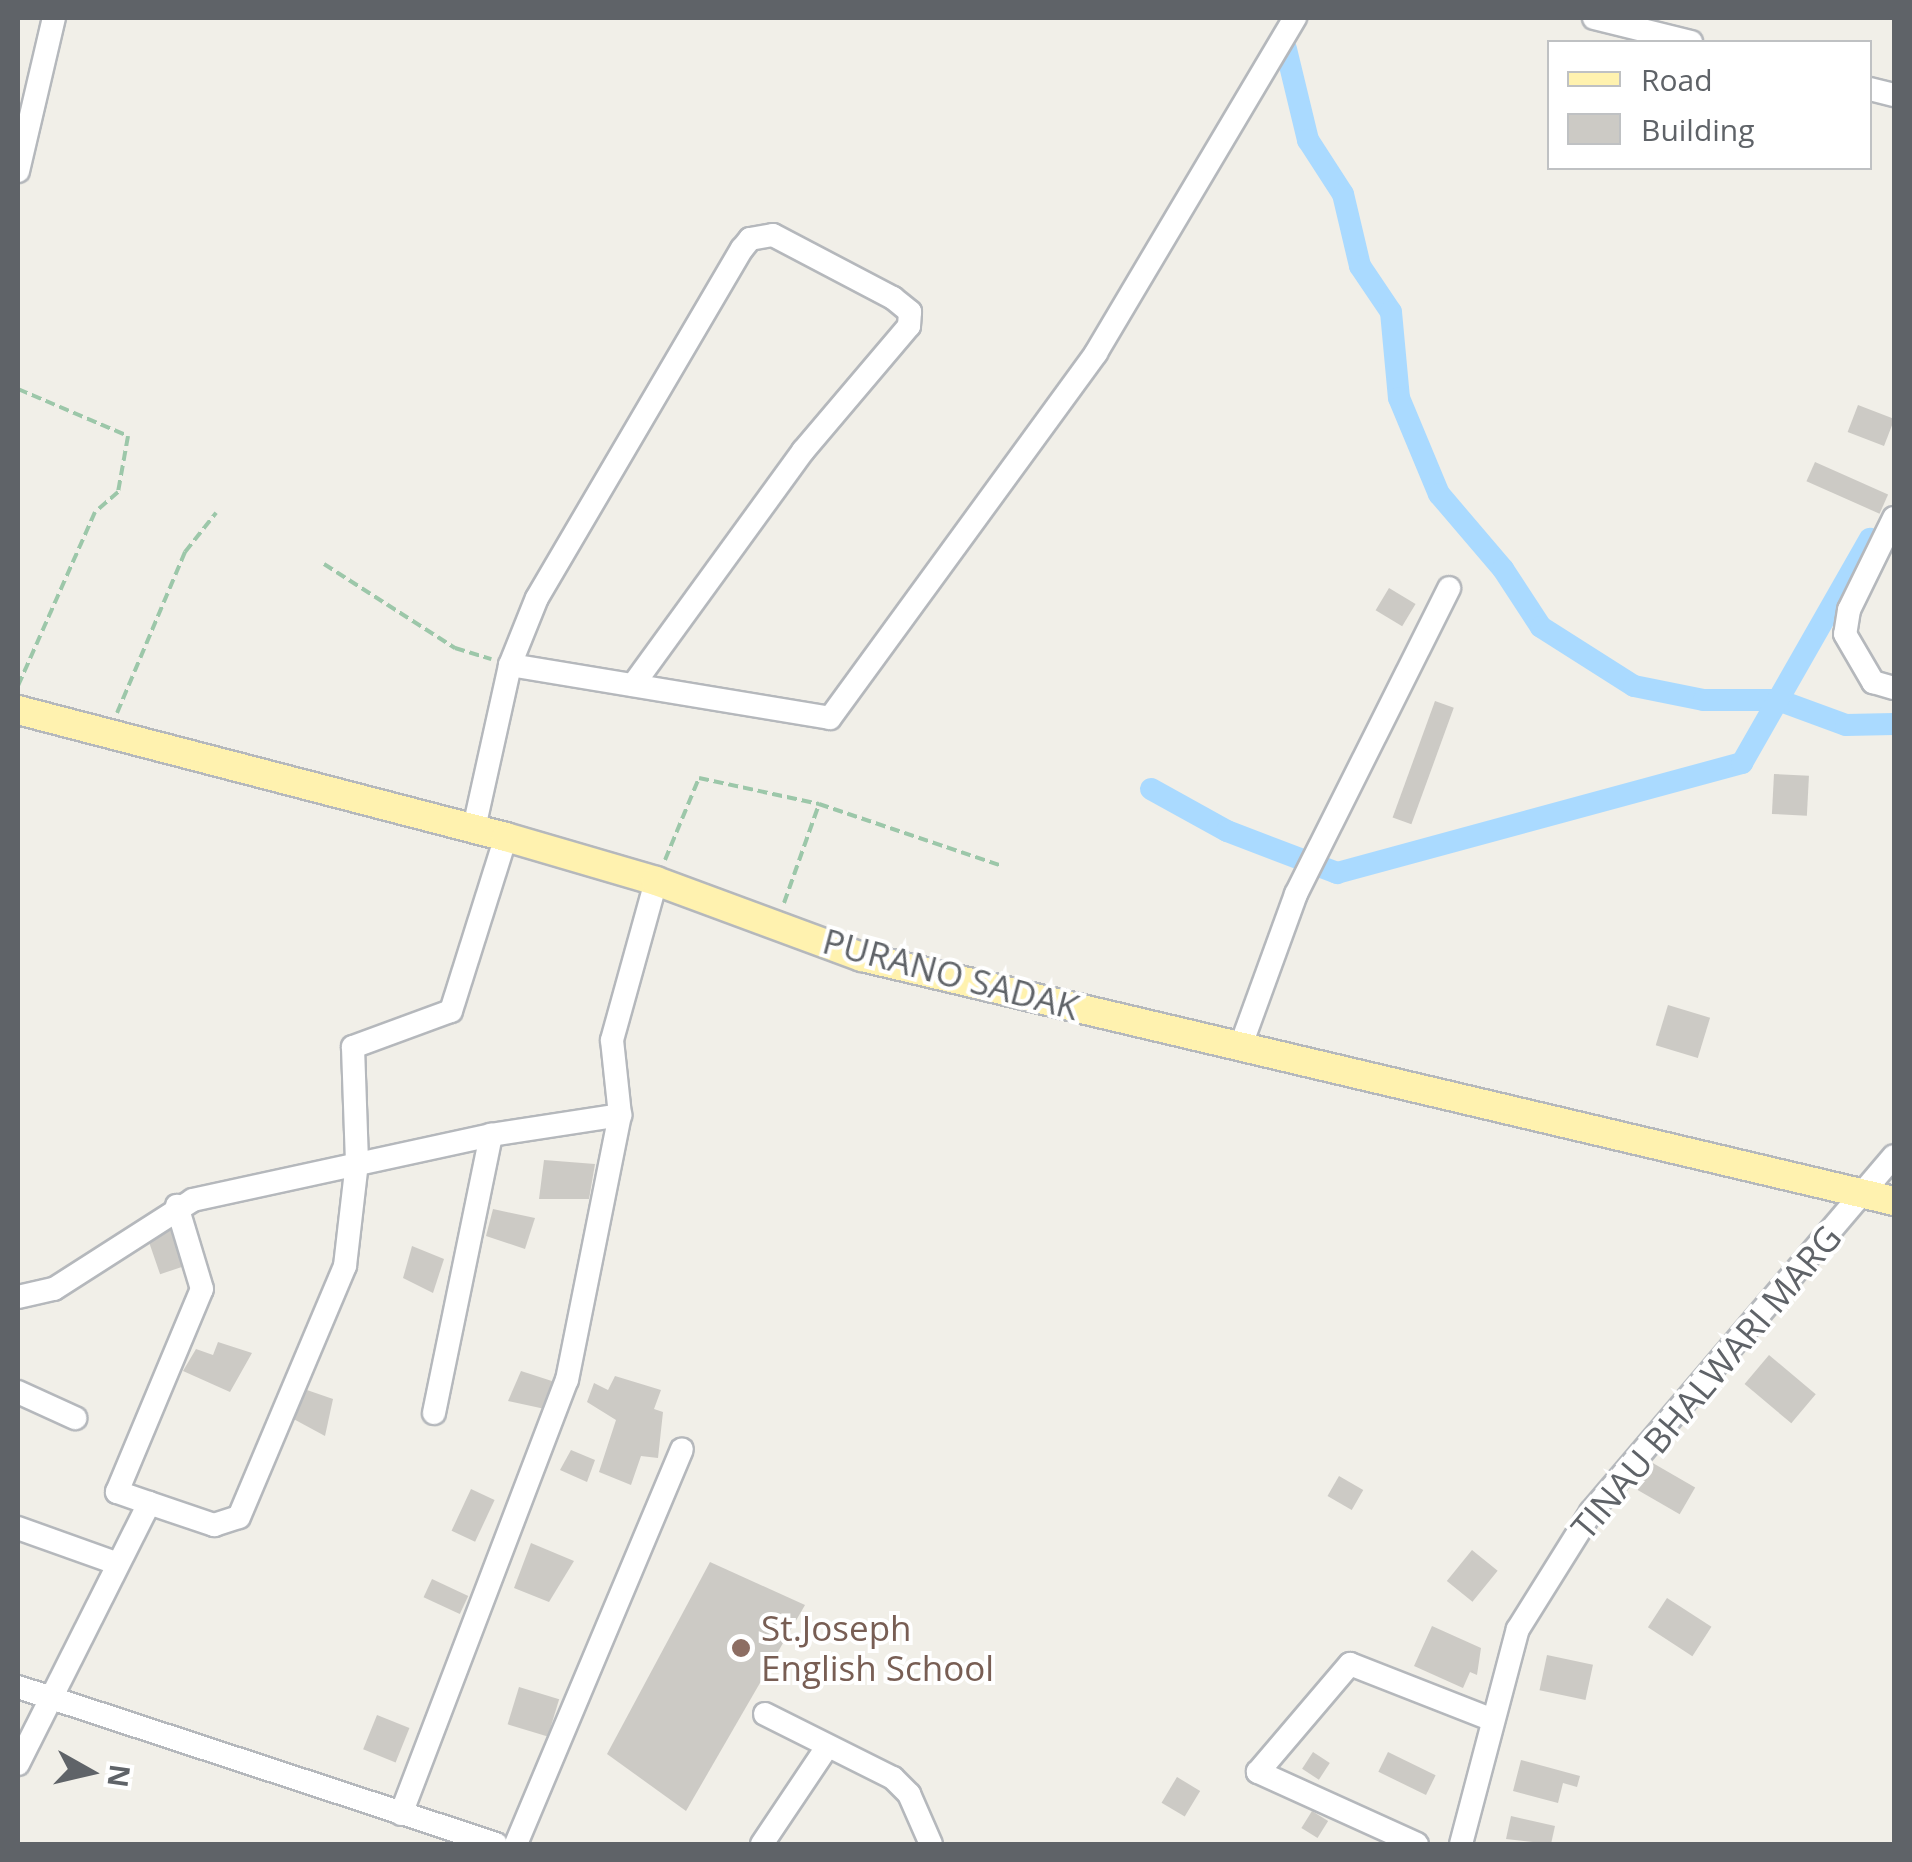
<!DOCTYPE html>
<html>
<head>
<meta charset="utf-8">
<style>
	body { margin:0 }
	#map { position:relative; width:1912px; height:1862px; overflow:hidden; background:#f1efe8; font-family:"Open Sans",sans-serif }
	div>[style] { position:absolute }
	.canal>* { height:22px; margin:-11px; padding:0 11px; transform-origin:11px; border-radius:11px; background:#aadaff }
	.building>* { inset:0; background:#cccac5; transform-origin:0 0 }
	.path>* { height:4px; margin-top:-2px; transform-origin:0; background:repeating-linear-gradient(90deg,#9cc7a9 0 10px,transparent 0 15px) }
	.roads { filter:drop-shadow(2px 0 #b5b8bc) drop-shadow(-2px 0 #b5b8bc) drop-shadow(0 2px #b5b8bc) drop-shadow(0 -2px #b5b8bc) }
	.minor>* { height:22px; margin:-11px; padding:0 11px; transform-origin:11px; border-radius:11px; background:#fff }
	.major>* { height:28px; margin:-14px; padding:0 14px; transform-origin:14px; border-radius:14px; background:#fff2af }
	.dots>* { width:28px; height:28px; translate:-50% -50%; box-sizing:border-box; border:5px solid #fff; border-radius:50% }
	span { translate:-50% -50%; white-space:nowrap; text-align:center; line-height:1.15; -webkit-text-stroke:8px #fff; paint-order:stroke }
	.street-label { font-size:35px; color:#5f6368 }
	.education-label { font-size:35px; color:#785e54 }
	.left { translate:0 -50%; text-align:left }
	.frame { position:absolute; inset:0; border:20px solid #5f6368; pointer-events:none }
	.legend { position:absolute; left:1547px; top:40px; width:325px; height:130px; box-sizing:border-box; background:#fff; border:2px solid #bfc1c3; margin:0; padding:12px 18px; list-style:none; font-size:30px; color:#5f6368 }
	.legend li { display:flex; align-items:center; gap:20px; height:50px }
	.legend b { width:50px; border:2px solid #bfc1c3 }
	.north { position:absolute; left:40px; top:1722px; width:100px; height:100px; -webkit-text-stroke:8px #fff; paint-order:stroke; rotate:98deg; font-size:28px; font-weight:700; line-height:40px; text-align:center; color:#5f6368 }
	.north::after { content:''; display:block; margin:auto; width:35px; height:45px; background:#5f6368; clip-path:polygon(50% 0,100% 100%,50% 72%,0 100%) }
</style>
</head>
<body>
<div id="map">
	<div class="canal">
		<i style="left:1286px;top:49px;width:94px;rotate:76.4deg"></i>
		<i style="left:1308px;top:140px;width:64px;rotate:57.1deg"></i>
		<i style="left:1343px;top:194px;width:74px;rotate:76.7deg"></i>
		<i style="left:1360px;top:266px;width:55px;rotate:56deg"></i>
		<i style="left:1391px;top:312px;width:86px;rotate:84.7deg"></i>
		<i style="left:1399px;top:398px;width:104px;rotate:67.4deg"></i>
		<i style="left:1439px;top:494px;width:99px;rotate:49.5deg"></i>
		<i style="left:1503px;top:569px;width:69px;rotate:56.8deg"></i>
		<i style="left:1541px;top:627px;width:110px;rotate:32.4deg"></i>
		<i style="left:1634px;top:686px;width:71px;rotate:11.3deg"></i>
		<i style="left:1704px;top:700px;width:74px"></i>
		<i style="left:1778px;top:700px;width:72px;rotate:20.2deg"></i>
		<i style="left:1846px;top:725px;width:48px;rotate:-1.2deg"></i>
		<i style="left:1151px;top:789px;width:87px;rotate:28.9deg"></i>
		<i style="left:1227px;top:831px;width:118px;rotate:20.9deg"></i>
		<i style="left:1337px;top:873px;width:420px;rotate:-15.2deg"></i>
		<i style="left:1742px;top:763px;width:258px;rotate:-60.3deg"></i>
	</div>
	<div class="building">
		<i style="left:1858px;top:405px;width:39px;height:29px;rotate:21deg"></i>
		<i style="left:1815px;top:462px;width:80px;height:21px;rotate:24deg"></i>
		<i style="left:1389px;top:588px;width:31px;height:26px;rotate:31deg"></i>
		<i style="left:1435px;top:701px;width:20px;height:124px;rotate:20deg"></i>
		<i style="left:1774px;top:774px;width:35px;height:40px;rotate:3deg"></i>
		<i style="left:1668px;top:1005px;width:44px;height:42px;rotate:17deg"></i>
		<i style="clip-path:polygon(544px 1160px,595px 1164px,589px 1199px,539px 1199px)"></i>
		<i style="clip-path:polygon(493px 1209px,535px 1218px,525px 1249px,486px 1236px)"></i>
		<i style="left:172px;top:1229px;width:39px;height:26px;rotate:71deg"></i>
		<i style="clip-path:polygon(412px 1246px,444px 1259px,433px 1293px,403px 1278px)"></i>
		<i style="clip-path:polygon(218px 1342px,252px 1353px,230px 1392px,183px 1371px,196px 1349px,213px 1355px)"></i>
		<i style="left:1769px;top:1355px;width:61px;height:38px;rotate:40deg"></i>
		<i style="clip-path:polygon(521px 1371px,558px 1383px,545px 1409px,508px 1401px)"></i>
		<i style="clip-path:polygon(615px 1376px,661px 1390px,654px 1409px,663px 1412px,658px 1458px,641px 1456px,631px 1485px,599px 1472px,616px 1420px,587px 1402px,594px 1383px,608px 1390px)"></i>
		<i style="clip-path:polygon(304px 1389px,333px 1399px,325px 1436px,288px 1416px)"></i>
		<i style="clip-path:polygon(571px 1450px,595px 1460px,587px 1482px,560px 1470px)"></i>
		<i style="left:1651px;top:1462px;width:51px;height:31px;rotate:30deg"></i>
		<i style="left:1339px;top:1476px;width:28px;height:23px;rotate:30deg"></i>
		<i style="left:471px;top:1489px;width:26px;height:46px;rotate:25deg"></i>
		<i style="clip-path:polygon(531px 1543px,574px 1561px,549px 1602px,514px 1588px)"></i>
		<i style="left:1472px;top:1550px;width:33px;height:40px;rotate:39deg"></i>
		<i style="clip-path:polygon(710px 1562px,805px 1605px,686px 1811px,607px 1754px)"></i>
		<i style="left:432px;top:1579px;width:40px;height:20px;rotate:25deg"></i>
		<i style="left:1667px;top:1598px;width:53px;height:35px;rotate:33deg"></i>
		<i style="clip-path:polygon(1432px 1626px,1481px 1648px,1477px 1675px,1470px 1672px,1463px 1688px,1414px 1666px)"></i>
		<i style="left:1547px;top:1655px;width:47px;height:36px;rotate:12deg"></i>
		<i style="left:519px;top:1687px;width:42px;height:39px;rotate:17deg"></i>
		<i style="left:377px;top:1715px;width:35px;height:37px;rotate:22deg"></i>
		<i style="left:1313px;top:1752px;width:20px;height:20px;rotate:33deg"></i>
		<i style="left:1388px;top:1752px;width:53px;height:22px;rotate:26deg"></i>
		<i style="clip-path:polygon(1521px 1760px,1580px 1776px,1577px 1787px,1563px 1783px,1558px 1803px,1513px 1791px)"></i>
		<i style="left:1177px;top:1777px;width:27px;height:30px;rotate:31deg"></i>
		<i style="left:1312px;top:1811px;width:19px;height:20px;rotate:32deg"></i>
		<i style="clip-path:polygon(1511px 1816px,1555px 1826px,1551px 1844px,1506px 1839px)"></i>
	</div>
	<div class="path">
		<i style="left:18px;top:389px;width:120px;rotate:23.1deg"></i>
		<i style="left:128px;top:436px;width:57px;rotate:100.1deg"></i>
		<i style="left:118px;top:492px;width:30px;rotate:139deg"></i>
		<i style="left:95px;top:512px;width:190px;rotate:113.9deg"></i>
		<i style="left:324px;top:564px;width:156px;rotate:32.7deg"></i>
		<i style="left:455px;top:648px;width:38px;rotate:17deg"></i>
		<i style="left:117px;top:713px;width:175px;rotate:-67.1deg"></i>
		<i style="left:185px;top:552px;width:50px;rotate:-51.5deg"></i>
		<i style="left:665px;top:860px;width:89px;rotate:-67.5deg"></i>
		<i style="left:699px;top:778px;width:123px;rotate:12.2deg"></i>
		<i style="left:819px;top:804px;width:193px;rotate:18.7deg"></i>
		<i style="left:784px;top:903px;width:105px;rotate:-70.5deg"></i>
	</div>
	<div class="roads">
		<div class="minor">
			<i style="left:1594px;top:18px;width:100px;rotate:13.9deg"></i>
			<i style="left:1870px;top:89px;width:25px;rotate:14deg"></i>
			<i style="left:18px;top:171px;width:157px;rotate:-76.8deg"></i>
			<i style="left:1894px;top:518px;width:102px;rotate:116.1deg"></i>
			<i style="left:1849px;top:610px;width:24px;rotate:99deg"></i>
			<i style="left:1845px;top:634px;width:56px;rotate:59.7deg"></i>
			<i style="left:1873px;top:682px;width:22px;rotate:16deg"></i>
			<i style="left:510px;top:665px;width:324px;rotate:9.4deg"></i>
			<i style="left:830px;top:718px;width:452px;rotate:-53.9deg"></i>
			<i style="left:1096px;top:353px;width:390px;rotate:-59.3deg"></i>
			<i style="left:474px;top:828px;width:167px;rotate:-77.5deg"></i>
			<i style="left:510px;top:665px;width:72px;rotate:-68.1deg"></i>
			<i style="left:537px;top:598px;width:405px;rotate:-59.6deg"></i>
			<i style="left:742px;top:249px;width:13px;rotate:-51deg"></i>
			<i style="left:750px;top:239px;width:23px;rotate:-10deg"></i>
			<i style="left:773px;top:235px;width:136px;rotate:27.7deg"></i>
			<i style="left:893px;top:298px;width:22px;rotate:39deg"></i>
			<i style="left:910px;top:312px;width:14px;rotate:94deg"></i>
			<i style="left:909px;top:326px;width:164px;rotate:130.3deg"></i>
			<i style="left:803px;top:451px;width:289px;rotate:126deg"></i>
			<i style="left:1240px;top:1048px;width:164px;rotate:-70deg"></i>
			<i style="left:1296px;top:894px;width:342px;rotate:-63.4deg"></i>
			<i style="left:18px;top:1297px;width:37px;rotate:-13deg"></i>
			<i style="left:54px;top:1289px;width:165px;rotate:-32.6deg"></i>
			<i style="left:193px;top:1200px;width:305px;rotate:-12.3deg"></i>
			<i style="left:491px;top:1135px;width:131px;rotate:-8.8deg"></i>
			<i style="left:18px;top:1392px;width:63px;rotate:24.5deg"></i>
			<i style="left:434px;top:1413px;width:284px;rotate:-78.4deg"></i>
			<i style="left:149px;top:1503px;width:34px;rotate:-161deg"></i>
			<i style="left:117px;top:1492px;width:220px;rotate:-67.3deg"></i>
			<i style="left:202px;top:1289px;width:87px;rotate:-106.8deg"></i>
			<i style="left:18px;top:1528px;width:104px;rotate:19.7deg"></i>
			<i style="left:18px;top:1687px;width:503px;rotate:18.18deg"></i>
			<i style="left:765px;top:1714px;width:143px;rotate:26.6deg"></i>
			<i style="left:893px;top:1778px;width:23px;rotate:45deg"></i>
			<i style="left:909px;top:1794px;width:55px;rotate:66.3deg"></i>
			<i style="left:18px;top:1764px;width:292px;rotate:-63.3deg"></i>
			<i style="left:149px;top:1503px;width:69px;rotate:18.7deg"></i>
			<i style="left:214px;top:1525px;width:26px;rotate:-18deg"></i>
			<i style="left:239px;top:1517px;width:272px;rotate:-67.1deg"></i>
			<i style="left:345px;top:1266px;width:105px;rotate:-83.4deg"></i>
			<i style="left:357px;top:1162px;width:115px;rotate:-92deg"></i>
			<i style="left:353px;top:1047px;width:104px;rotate:-20.2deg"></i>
			<i style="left:451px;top:1011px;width:182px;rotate:-72.5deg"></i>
			<i style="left:401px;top:1814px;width:465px;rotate:-69.1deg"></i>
			<i style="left:567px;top:1380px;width:270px;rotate:-78.7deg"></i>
			<i style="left:620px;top:1115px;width:75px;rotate:-96.1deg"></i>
			<i style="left:612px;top:1040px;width:165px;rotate:-74.5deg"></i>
			<i style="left:516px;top:1844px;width:428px;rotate:-67.2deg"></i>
			<i style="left:762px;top:1844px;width:117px;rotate:-56.2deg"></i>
			<i style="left:1417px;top:1844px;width:175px;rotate:-155.6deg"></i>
			<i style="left:1258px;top:1772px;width:142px;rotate:-49.6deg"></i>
			<i style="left:1350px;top:1664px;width:150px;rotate:21.4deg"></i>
			<i style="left:1461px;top:1844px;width:222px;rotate:-75.2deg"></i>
			<i style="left:1518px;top:1629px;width:138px;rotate:-58deg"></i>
			<i style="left:1591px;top:1512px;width:467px;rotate:-49.6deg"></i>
		</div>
		<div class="major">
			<i style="left:18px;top:710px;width:504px;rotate:14.59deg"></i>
			<i style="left:506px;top:837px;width:156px;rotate:16.3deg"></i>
			<i style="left:656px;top:881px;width:220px;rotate:20.3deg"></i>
			<i style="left:862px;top:957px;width:1060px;rotate:13.3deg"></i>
		</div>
	</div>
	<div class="dots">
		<i style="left:741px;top:1648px;background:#8d6e63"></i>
	</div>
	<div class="street-label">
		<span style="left:951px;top:974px;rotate:15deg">PURANO SADAK</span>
		<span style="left:1706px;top:1382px;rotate:-50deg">TINAU BHALWARI MARG</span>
	</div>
	<div class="education-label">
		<span class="left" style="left:761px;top:1648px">St.Joseph<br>English School</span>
	</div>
	<div class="frame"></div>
	<ul class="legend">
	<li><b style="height:12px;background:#fff2af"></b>Road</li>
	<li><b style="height:28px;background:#cccac5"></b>Building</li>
	</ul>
	<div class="north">N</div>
</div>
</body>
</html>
